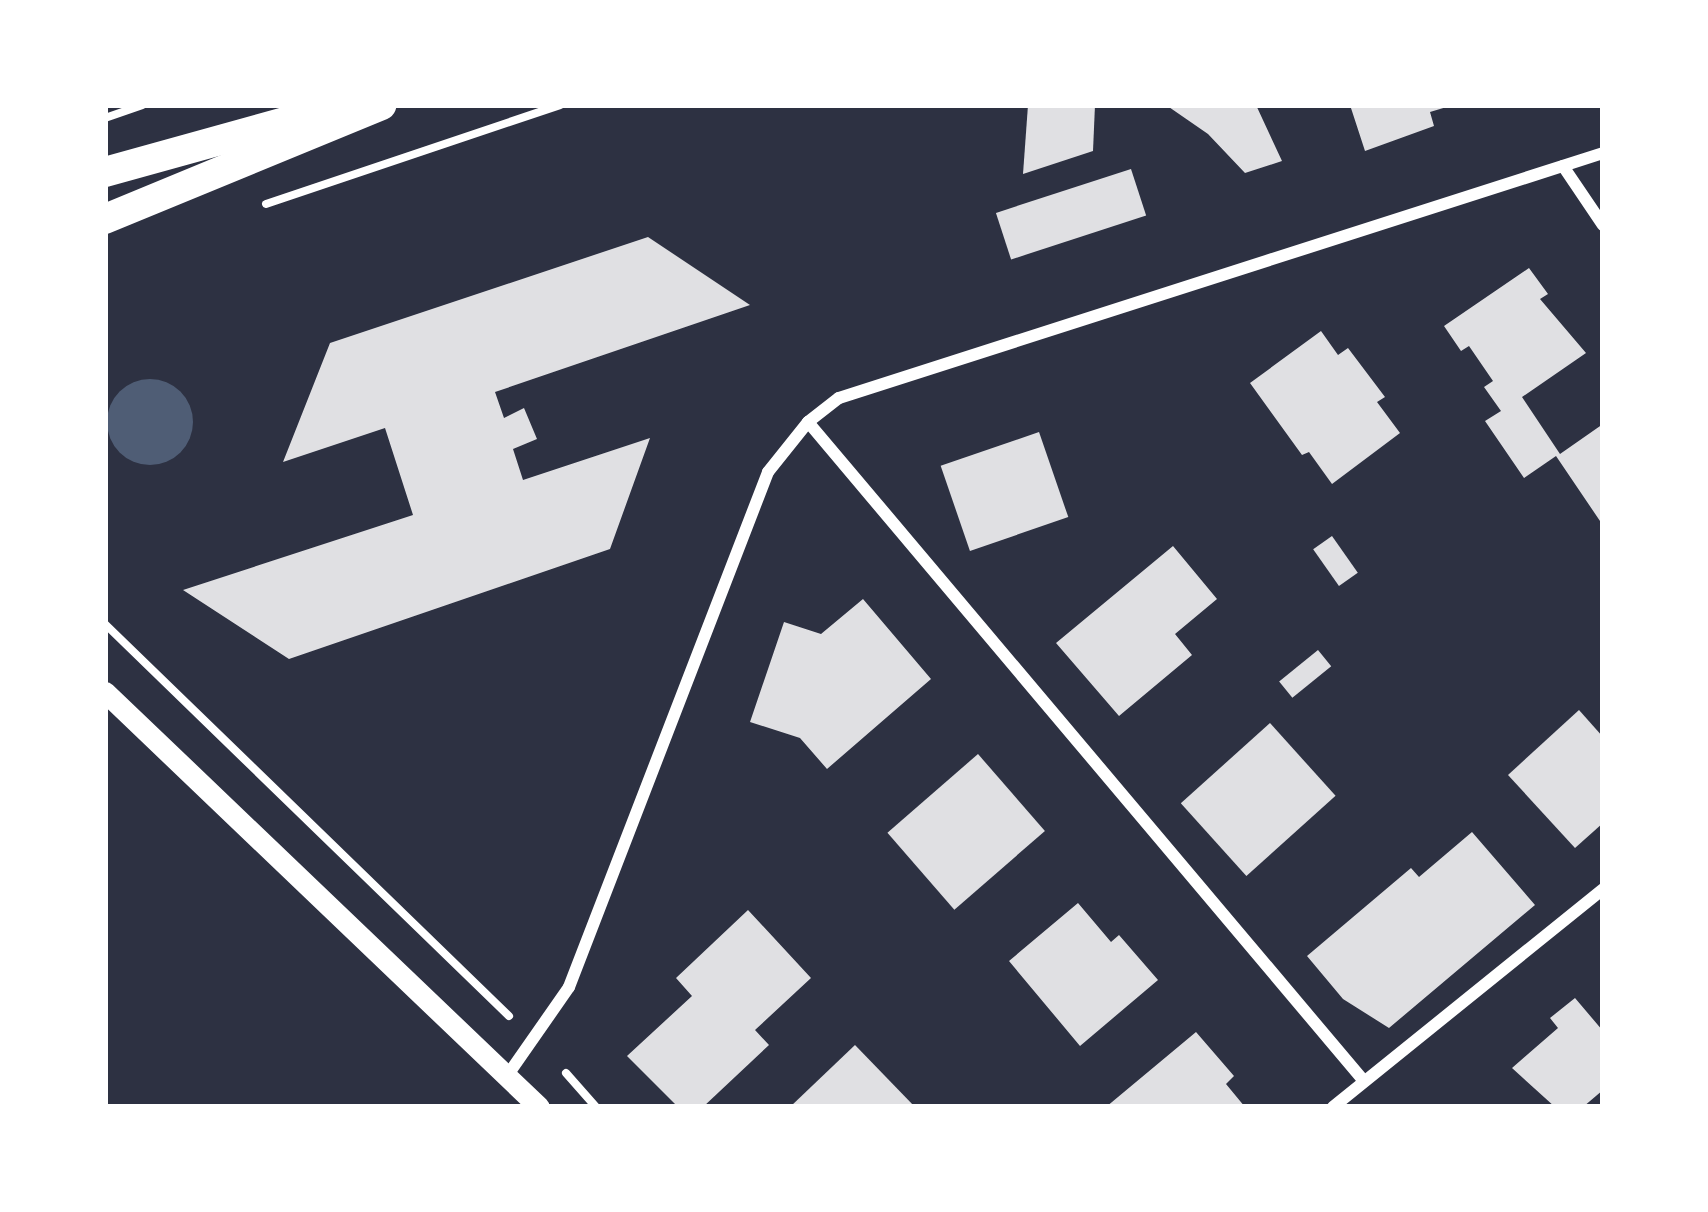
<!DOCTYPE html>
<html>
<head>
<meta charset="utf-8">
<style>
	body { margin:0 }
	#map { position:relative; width:1708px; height:1212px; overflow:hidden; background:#2d3142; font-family:Figtree,sans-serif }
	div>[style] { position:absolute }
	.water>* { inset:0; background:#4f5d75 }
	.round { border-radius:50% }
	.building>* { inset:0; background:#e0e0e3; transform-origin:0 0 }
	.path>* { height:8px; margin:-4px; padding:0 4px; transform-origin:4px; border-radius:4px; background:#fff }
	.minor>* { height:12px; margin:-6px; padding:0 6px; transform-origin:6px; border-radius:6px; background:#fff }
	.tertiary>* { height:21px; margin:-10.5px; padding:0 10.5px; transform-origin:10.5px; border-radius:10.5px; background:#fff }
	.primary>* { height:30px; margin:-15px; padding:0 15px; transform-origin:15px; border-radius:15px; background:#fff }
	span { translate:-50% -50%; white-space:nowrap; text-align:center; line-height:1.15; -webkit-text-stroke:9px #fff; paint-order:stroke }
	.frame { position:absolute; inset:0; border:108px solid #fff; pointer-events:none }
</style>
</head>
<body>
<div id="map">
	<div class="water">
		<i class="round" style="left:107px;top:379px;width:86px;height:86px"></i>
	</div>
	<div class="building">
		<i style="clip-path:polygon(1028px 105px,1095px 105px,1093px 151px,1023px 174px)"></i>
		<i style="clip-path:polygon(1166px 105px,1256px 105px,1282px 161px,1245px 173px,1208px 134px)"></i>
		<i style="clip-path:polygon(1350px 105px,1450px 105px,1450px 106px,1430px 112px,1434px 126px,1365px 151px)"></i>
		<i style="left:1131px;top:169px;width:49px;height:142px;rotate:72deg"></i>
		<i style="clip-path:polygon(648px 237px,750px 305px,495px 392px,504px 418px,524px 408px,537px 439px,513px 449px,523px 480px,650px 438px,610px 549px,289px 659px,183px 590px,413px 515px,385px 428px,283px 462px,330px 343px)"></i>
		<i style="clip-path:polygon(1529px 268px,1548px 294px,1540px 299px,1586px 353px,1522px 397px,1560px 454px,1603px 424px,1600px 521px,1556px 456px,1524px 478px,1485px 421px,1501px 411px,1484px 387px,1493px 381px,1469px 346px,1461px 351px,1444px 326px)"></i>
		<i style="clip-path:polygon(1321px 331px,1338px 355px,1348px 348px,1385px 397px,1377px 402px,1400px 433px,1332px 484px,1309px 452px,1302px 455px,1250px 383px)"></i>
		<i style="left:1039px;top:432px;width:90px;height:104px;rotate:71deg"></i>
		<i style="left:1332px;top:536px;width:45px;height:23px;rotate:55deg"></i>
		<i style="clip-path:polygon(1173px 546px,1217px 599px,1175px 634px,1192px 655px,1119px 716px,1056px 643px)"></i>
		<i style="clip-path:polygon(863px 599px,931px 679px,827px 769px,800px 738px,750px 722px,784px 622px,821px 634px)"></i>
		<i style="left:1318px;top:650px;width:21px;height:50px;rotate:51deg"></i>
		<i style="clip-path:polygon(1579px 710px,1603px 737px,1603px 823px,1575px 848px,1508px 775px)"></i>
		<i style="left:1270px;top:723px;width:98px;height:120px;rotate:48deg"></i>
		<i style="left:978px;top:754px;width:102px;height:120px;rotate:49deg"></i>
		<i style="clip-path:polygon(1472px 832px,1535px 905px,1389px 1028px,1343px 999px,1307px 956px,1411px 868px,1419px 877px)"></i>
		<i style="clip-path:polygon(1078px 903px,1111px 942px,1119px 935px,1158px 980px,1080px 1046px,1009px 961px)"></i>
		<i style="clip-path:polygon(748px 910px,811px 978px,755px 1030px,769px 1045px,703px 1107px,678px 1107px,627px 1056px,692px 996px,676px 978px)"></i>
		<i style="clip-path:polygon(1575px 998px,1603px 1031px,1603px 1090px,1583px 1107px,1555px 1107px,1512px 1068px,1558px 1028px,1550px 1018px)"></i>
		<i style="clip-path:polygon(1196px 1032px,1234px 1076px,1226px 1084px,1245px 1107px,1106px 1107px)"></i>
		<i style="clip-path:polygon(855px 1045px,915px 1107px,790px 1107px)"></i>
	</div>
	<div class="path">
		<i style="left:105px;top:118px;width:39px;rotate:-19deg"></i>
		<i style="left:266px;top:204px;width:310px;rotate:-18.6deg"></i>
		<i style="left:105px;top:624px;width:563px;rotate:44.14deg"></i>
		<i style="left:566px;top:1073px;width:45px;rotate:48.6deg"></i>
	</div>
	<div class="minor">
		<i style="left:1563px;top:166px;width:71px;rotate:55.9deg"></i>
		<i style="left:808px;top:422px;width:861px;rotate:49.85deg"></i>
		<i style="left:507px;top:1076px;width:108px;rotate:-55.1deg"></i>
		<i style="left:569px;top:987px;width:552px;rotate:-68.87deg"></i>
		<i style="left:768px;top:472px;width:64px;rotate:-51.3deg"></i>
		<i style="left:808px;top:422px;width:39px;rotate:-38deg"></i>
		<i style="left:839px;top:398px;width:802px;rotate:-17.78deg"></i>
		<i style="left:1333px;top:1107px;width:347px;rotate:-38.9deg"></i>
	</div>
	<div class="tertiary">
		<i style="left:105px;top:692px;width:600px;rotate:43.72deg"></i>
	</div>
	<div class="primary">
		<i style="left:105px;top:172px;width:231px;rotate:-15.5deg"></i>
		<i style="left:105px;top:219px;width:299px;rotate:-22.4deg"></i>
	</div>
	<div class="frame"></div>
</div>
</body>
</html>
